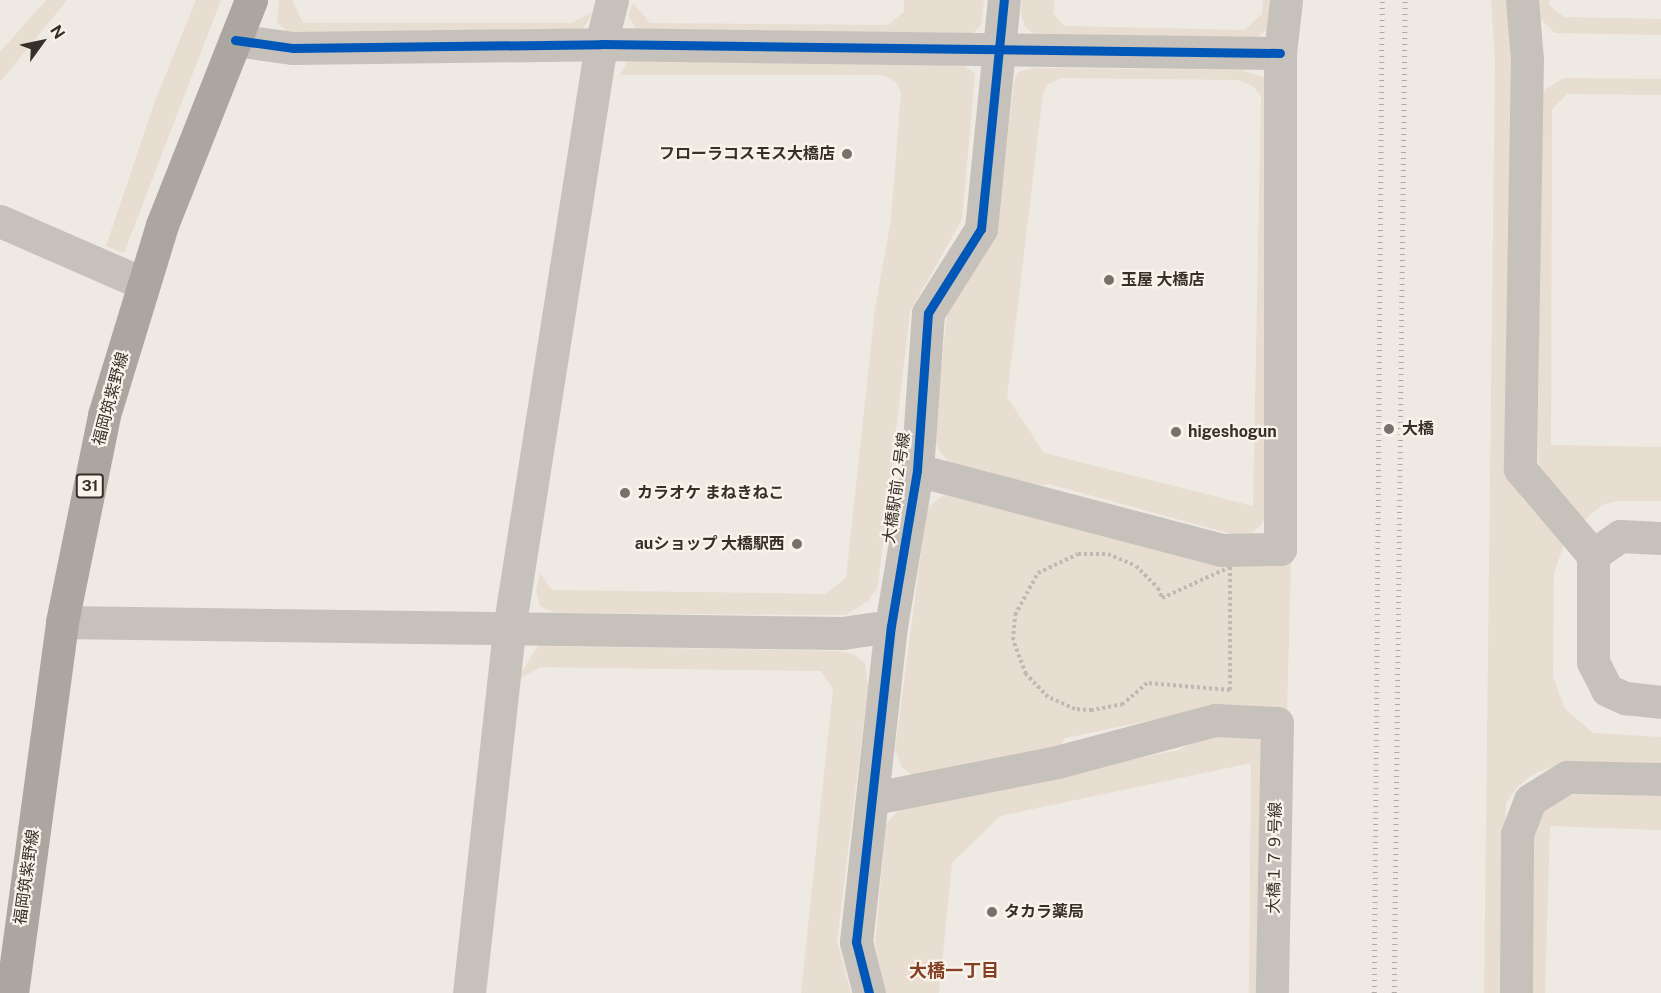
<!DOCTYPE html>
<html>
<head>
<meta charset="utf-8">
<style>
	body { margin:0 }
	#map { position:relative; width:1661px; height:993px; overflow:hidden; background:#eee9e2; font-family:"Public Sans","Noto Sans JP",sans-serif }
	div>[style] { position:absolute }
	.plaza>* { inset:0; background:#e7ddd0 }
	.path>* { height:4px; margin-top:-2px; transform-origin:0; background:repeating-linear-gradient(90deg,#bfb9b4 0 3px,transparent 0 6px) }
	.minor>* { height:33px; margin:-16.5px; padding:0 16.5px; transform-origin:16.5px; border-radius:16.5px; background:#c7c1bb }
	.tertiary>* { height:33px; margin:-16.5px; padding:0 16.5px; transform-origin:16.5px; border-radius:16.5px; background:#c7c1bb }
	.primary>* { height:33px; margin:-16.5px; padding:0 16.5px; transform-origin:16.5px; border-radius:16.5px; background:#aca6a0 }
	.rail>* { height:4.5px; margin-top:-2.25px; transform-origin:0; background:repeating-linear-gradient(90deg,#afaaa6 0 1.5px,transparent 0 6px) }
	.cycleway>* { height:9px; margin:-4.5px; padding:0 4.5px; transform-origin:4.5px; border-radius:4.5px; background:#0057b8 }
	.dots>* { width:16px; height:16px; translate:-50% -50%; box-sizing:border-box; border:3px solid #f9f3eb; border-radius:50% }
	span { translate:-50% -50%; white-space:nowrap; text-align:center; line-height:1.15; -webkit-text-stroke:4.5px #f9f3eb; paint-order:stroke }
	.shield-label span { padding:2px 4px; background:#f9f3eb; border:2px solid; border-radius:4px; -webkit-text-stroke-width:0 }
	.shield-label { font-size:15px; color:#382f2a; font-weight:700 }
	.poi-label { font-size:16px; color:#382f2a; font-weight:700 }
	.right { translate:-100% -50%; text-align:right }
	.left { translate:0 -50%; text-align:left }
	.street-label { font-size:16px; color:#382f2a }
	.neighbourhood-label { font-size:18px; color:#844025; font-weight:700 }
	.north { position:absolute; left:12px; top:12px; width:60px; height:60px; -webkit-text-stroke:4px #f9f3eb; paint-order:stroke; rotate:57deg; font-size:16px; font-weight:700; line-height:24px; text-align:center; color:#382f2a }
	.north::after { content:''; display:block; margin:auto; width:21px; height:27px; background:#382f2a; clip-path:polygon(50% 0,100% 100%,50% 72%,0 100%) }
</style>
</head>
<body>
<div id="map">
	<div class="plaza">
		<i style="clip-path:polygon(46px 0,67px 0,0 82px,0 52px)"></i>
		<i style="clip-path:polygon(196px 0,221px 0,124px 253px,106px 246px,155px 101px)"></i>
		<i style="clip-path:polygon(279px 0,292px 0,303px 23px,571px 23px,593px 12px,582px 30px,290px 34px,277px 23px)"></i>
		<i style="clip-path:polygon(904px 0,984px 0,981px 25px,971px 35px,638px 31px,628px 15px,633px 3px,650px 23px,888px 25px,904px 12px)"></i>
		<i style="clip-path:polygon(1022px 0,1055px 0,1053px 13px,1064px 26px,1245px 30px,1262px 14px,1263px 0,1274px 0,1267px 30px,1257px 37px,1035px 35px,1025px 27px,1021px 15px)"></i>
		<i style="clip-path:polygon(1491px 0,1507px 0,1524px 233px,1510px 469px,1522px 498px,1564px 544px,1554px 573px,1553px 677px,1565px 709px,1593px 733px,1661px 737px,1661px 763px,1567px 762px,1535px 773px,1519px 785px,1506px 803px,1501px 993px,1484px 993px,1495px 60px)"></i>
		<i style="clip-path:polygon(1535px 0,1549px 0,1549px 5px,1564px 17px,1661px 19px,1661px 35px,1555px 33px,1537px 15px)"></i>
		<i style="clip-path:polygon(629px 59px,965px 66px,975px 74px,962px 220px,910px 311px,878px 586px,868px 601px,845px 615px,555px 613px,540px 606px,536px 590px,540px 573px,552px 590px,825px 594px,846px 578px,875px 309px,891px 219px,901px 92px,896px 82px,882px 75px,620px 75px)"></i>
		<i style="clip-path:polygon(evenodd,1032px 68px,1241px 70px,1265px 78px,1267px 510px,1262px 524px,1246px 538px,1049px 484px,1022px 488px,949px 462px,940px 452px,934px 436px,947px 313px,996px 231px,1014px 82px,1018px 72px,1032px 68px,1061px 78px,1240px 80px,1254px 87px,1261px 97px,1253px 506px,1044px 453px,1007px 397px,1043px 93px,1048px 84px,1061px 78px)"></i>
		<i style="clip-path:polygon(1563px 78px,1661px 79px,1661px 95px,1567px 94px,1552px 109px,1551px 445px,1661px 447px,1661px 501px,1616px 501px,1602px 505px,1584px 520px,1539px 468px,1538px 448px,1541px 100px,1546px 89px)"></i>
		<i style="clip-path:polygon(947px 493px,1204px 557px,1291px 563px,1287px 712px,1216px 707px,1065px 738px,1057px 751px,912px 775px,902px 767px,895px 750px,927px 508px)"></i>
		<i style="clip-path:polygon(538px 646px,838px 651px,853px 654px,865px 663px,868px 687px,837px 941px,851px 993px,801px 993px,833px 689px,821px 671px,540px 667px,516px 681px)"></i>
		<i style="clip-path:polygon(1253px 730px,1261px 742px,1262px 993px,1249px 993px,1251px 763px,1000px 816px,952px 863px,939px 993px,886px 993px,875px 944px,886px 824px,903px 806px,1179px 750px,1213px 732px)"></i>
		<i style="clip-path:polygon(1560px 795px,1661px 796px,1661px 830px,1550px 826px,1545px 993px,1528px 993px,1529px 838px,1542px 808px)"></i>
	</div>
	<div class="path">
		<i style="left:1078px;top:554px;width:30px"></i>
		<i style="left:1108px;top:554px;width:30px;rotate:23deg"></i>
		<i style="left:1136px;top:566px;width:31px;rotate:45deg"></i>
		<i style="left:1158px;top:588px;width:11px;rotate:68deg"></i>
		<i style="left:1162px;top:598px;width:75px;rotate:-24.5deg"></i>
		<i style="left:1230px;top:567px;width:123px;rotate:90deg"></i>
		<i style="left:1230px;top:690px;width:83px;rotate:-175.2deg"></i>
		<i style="left:1147px;top:683px;width:32px;rotate:139deg"></i>
		<i style="left:1123px;top:704px;width:32px;rotate:169deg"></i>
		<i style="left:1092px;top:710px;width:17px;rotate:-177deg"></i>
		<i style="left:1075px;top:709px;width:30px;rotate:-156deg"></i>
		<i style="left:1048px;top:697px;width:32px;rotate:-134deg"></i>
		<i style="left:1026px;top:674px;width:36px;rotate:-111deg"></i>
		<i style="left:1013px;top:640px;width:25px;rotate:-85deg"></i>
		<i style="left:1015px;top:615px;width:48px;rotate:-61.3deg"></i>
		<i style="left:1038px;top:573px;width:44px;rotate:-25.4deg"></i>
	</div>
	<div class="minor">
		<i style="left:1522px;top:0;width:59px;rotate:85.2deg"></i>
		<i style="left:1527px;top:59px;width:410px;rotate:91deg"></i>
		<i style="left:1520px;top:469px;width:113px;rotate:49.7deg"></i>
		<i style="left:235px;top:40px;width:59px;rotate:7.9deg"></i>
		<i style="left:293px;top:48px;width:308px;rotate:-0.7deg"></i>
		<i style="left:601px;top:44px;width:679px;rotate:0.76deg"></i>
		<i style="left:0;top:221px;width:157px;rotate:23.6deg"></i>
		<i style="left:917px;top:470px;width:314px;rotate:14.7deg"></i>
		<i style="left:1221px;top:550px;width:59px;rotate:-1deg"></i>
		<i style="left:1280px;top:549px;width:496px;rotate:-90deg"></i>
		<i style="left:1280px;top:53px;width:53px;rotate:-83.5deg"></i>
		<i style="left:1661px;top:538px;width:41px;rotate:-177.2deg"></i>
		<i style="left:1620px;top:536px;width:33px;rotate:145deg"></i>
		<i style="left:1593px;top:555px;width:107px;rotate:90deg"></i>
		<i style="left:1593px;top:662px;width:31px;rotate:63deg"></i>
		<i style="left:1607px;top:690px;width:20px;rotate:24deg"></i>
		<i style="left:1625px;top:698px;width:36px;rotate:6deg"></i>
		<i style="left:874px;top:798px;width:187px;rotate:-11.1deg"></i>
		<i style="left:1057px;top:762px;width:163px;rotate:-14.9deg"></i>
		<i style="left:1215px;top:720px;width:62px;rotate:2.8deg"></i>
		<i style="left:1277px;top:723px;width:270px;rotate:91.1deg"></i>
		<i style="left:469px;top:993px;width:366px;rotate:-83.7deg"></i>
		<i style="left:509px;top:629px;width:592px;rotate:-81.06deg"></i>
		<i style="left:601px;top:44px;width:45px;rotate:-76deg"></i>
		<i style="left:869px;top:993px;width:53px;rotate:-104.3deg"></i>
		<i style="left:856px;top:942px;width:318px;rotate:-83.7deg"></i>
		<i style="left:891px;top:626px;width:158px;rotate:-80.5deg"></i>
		<i style="left:917px;top:470px;width:157px;rotate:-86deg"></i>
		<i style="left:928px;top:313px;width:99px;rotate:-57.8deg"></i>
		<i style="left:981px;top:229px;width:230px;rotate:-84.3deg"></i>
		<i style="left:1516px;top:993px;width:159px;rotate:-89.6deg"></i>
		<i style="left:1517px;top:834px;width:36px;rotate:-69deg"></i>
		<i style="left:1530px;top:800px;width:44px;rotate:-31.9deg"></i>
		<i style="left:1567px;top:777px;width:94px;rotate:1.2deg"></i>
	</div>
	<div class="tertiary">
		<i style="left:62px;top:622px;width:780px;rotate:0.81deg"></i>
		<i style="left:842px;top:633px;width:49px;rotate:-8.1deg"></i>
	</div>
	<div class="primary">
		<i style="left:12px;top:993px;width:374px;rotate:-82.3deg"></i>
		<i style="left:62px;top:622px;width:211px;rotate:-78.5deg"></i>
		<i style="left:104px;top:415px;width:199px;rotate:-73deg"></i>
		<i style="left:162px;top:225px;width:242px;rotate:-68.4deg"></i>
	</div>
	<div class="rail">
		<i style="left:1374px;top:993px;width:993px;rotate:-89.54deg"></i>
		<i style="left:1394px;top:993px;width:993px;rotate:-89.37deg"></i>
	</div>
	<div class="cycleway">
		<i style="left:235px;top:40px;width:59px;rotate:7.9deg"></i>
		<i style="left:293px;top:48px;width:308px;rotate:-0.7deg"></i>
		<i style="left:601px;top:44px;width:679px;rotate:0.76deg"></i>
		<i style="left:869px;top:993px;width:53px;rotate:-104.3deg"></i>
		<i style="left:856px;top:942px;width:318px;rotate:-83.7deg"></i>
		<i style="left:891px;top:626px;width:158px;rotate:-80.5deg"></i>
		<i style="left:917px;top:470px;width:157px;rotate:-86deg"></i>
		<i style="left:928px;top:313px;width:99px;rotate:-57.8deg"></i>
		<i style="left:981px;top:229px;width:230px;rotate:-84.3deg"></i>
	</div>
	<div class="dots">
		<i style="left:847px;top:154px;background:#78706a"></i>
		<i style="left:1109px;top:280px;background:#78706a"></i>
		<i style="left:1389px;top:429px;background:#78706a"></i>
		<i style="left:1176px;top:432px;background:#78706a"></i>
		<i style="left:625px;top:493px;background:#78706a"></i>
		<i style="left:797px;top:544px;background:#78706a"></i>
		<i style="left:992px;top:912px;background:#78706a"></i>
	</div>
	<div class="shield-label">
		<span style="left:90px;top:486px">31</span>
	</div>
	<div class="poi-label">
		<span class="right" style="left:835px;top:154px">フローラコスモス大橋店</span>
		<span class="left" style="left:1121px;top:280px">玉屋 大橋店</span>
		<span class="left" style="left:1402px;top:429px">大橋</span>
		<span class="left" style="left:1188px;top:432px">higeshogun</span>
		<span class="left" style="left:637px;top:493px">カラオケ まねきねこ</span>
		<span class="right" style="left:785px;top:544px">auショップ 大橋駅西</span>
		<span class="left" style="left:1004px;top:912px">タカラ薬局</span>
	</div>
	<div class="street-label">
		<span style="left:111px;top:399px;rotate:-75deg">福岡筑紫野線</span>
		<span style="left:897px;top:488px;rotate:-82deg">大橋駅前２号線</span>
		<span style="left:1275px;top:858px;rotate:-89deg">大橋１７９号線</span>
		<span style="left:27px;top:877px;rotate:-82deg">福岡筑紫野線</span>
	</div>
	<div class="neighbourhood-label">
		<span style="left:954px;top:971px">大橋一丁目</span>
	</div>
	<div class="north">N</div>
</div>
</body>
</html>
